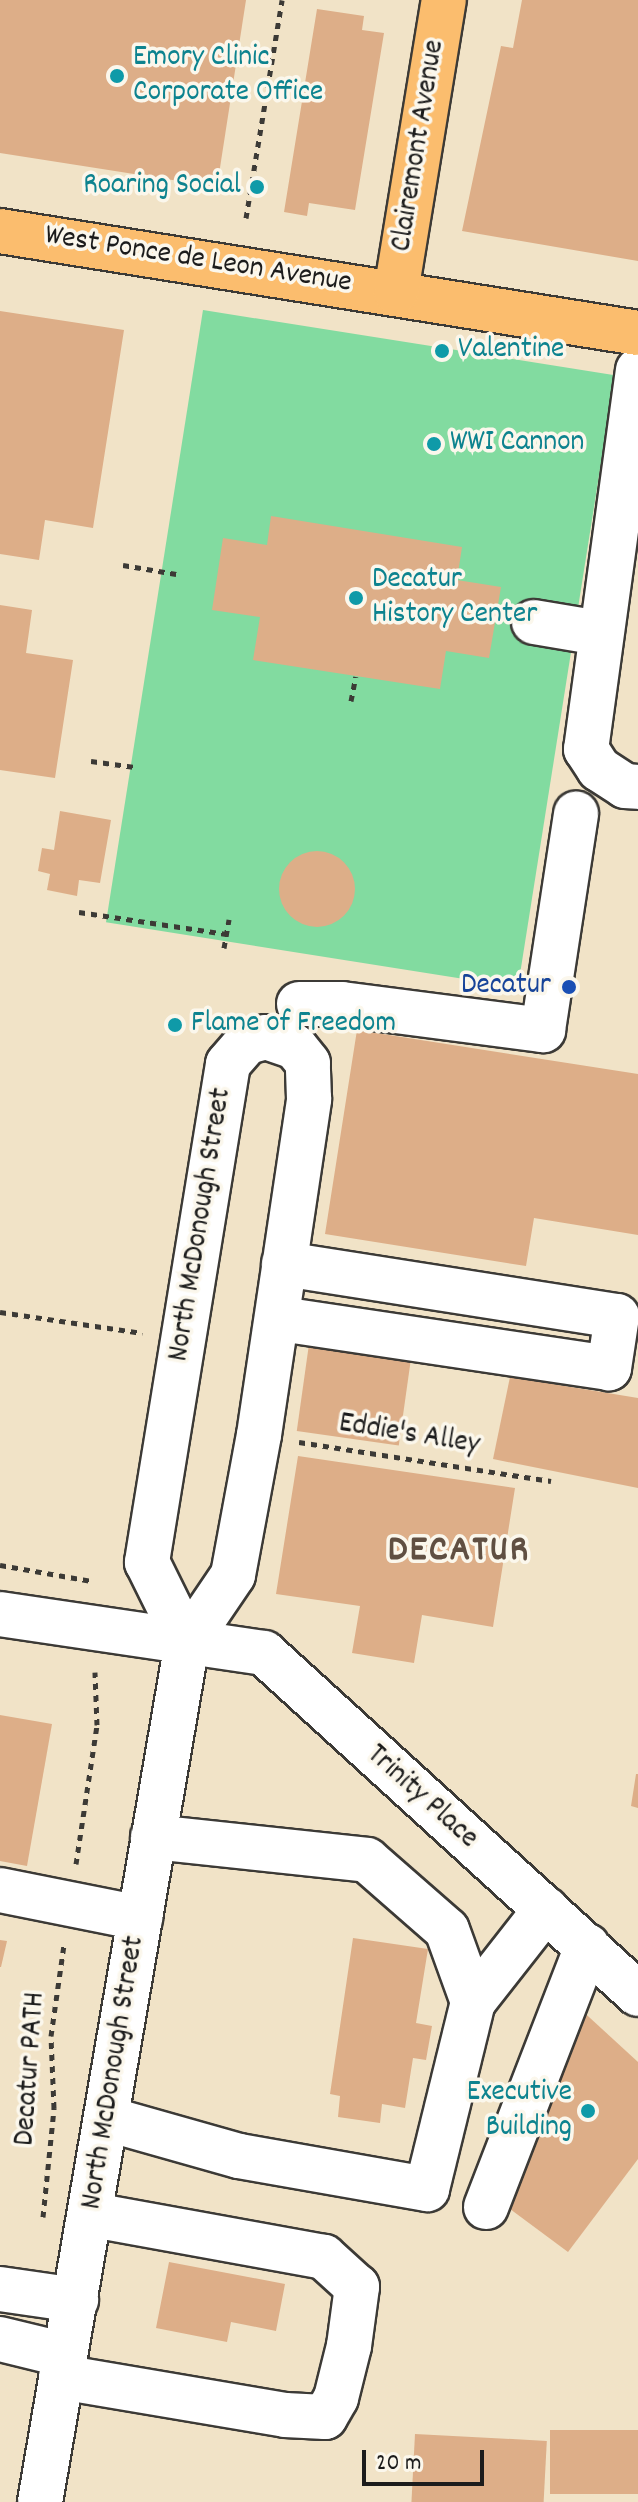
<!DOCTYPE html>
<html>
<head>
<meta charset="utf-8">
<style>
	body { margin:0 }
	#map { position:relative; width:638px; height:2502px; overflow:hidden; background:#f1e3c7; font-family:Dekko,sans-serif }
	div>[style] { position:absolute }
	.green>* { inset:0; background:#82dba0; transform-origin:0 0 }
	.building>* { inset:0; background:#ddae88; transform-origin:0 0 }
	.round { border-radius:50% }
	.path>* { height:5px; margin-top:-2.5px; transform-origin:0; background:repeating-linear-gradient(90deg,#3c3a36 0 6px,transparent 0 12px) }
	.roads { filter:drop-shadow(2px 0 #3c3a36) drop-shadow(-2px 0 #3c3a36) drop-shadow(0 2px #3c3a36) drop-shadow(0 -2px #3c3a36) }
	.minor>* { height:44px; margin:-22px; padding:0 22px; transform-origin:22px; border-radius:22px; background:#fff }
	.major>* { height:44px; margin:-22px; padding:0 22px; transform-origin:22px; border-radius:22px; background:#fbbd6e }
	.dots>* { width:22px; height:22px; translate:-50% -50%; box-sizing:border-box; border:4px solid #fbf7ec; border-radius:50% }
	span { translate:-50% -50%; white-space:nowrap; text-align:center; line-height:1.15; -webkit-text-stroke:7px #fbf7ec; paint-order:stroke }
	.culture-label { font-size:30px; color:#0d838f }
	.left { translate:0 -50%; text-align:left }
	.right { translate:-100% -50%; text-align:right }
	.street-label { font-size:30px; color:#1c1c1c }
	.transit-label { font-size:30px; color:#164399 }
	.district-label { font-size:38px; color:#604f42; font-weight:700; letter-spacing:2px }
	.scale { position:absolute; left:362px; top:2450px; width:122px; height:36px; box-sizing:border-box; border:4px solid #1c1c1c; border-top:0; padding-left:10px; font-size:24px; line-height:28px; white-space:nowrap; color:#1c1c1c; -webkit-text-stroke:6px #fbf7ec; paint-order:stroke }
</style>
</head>
<body>
<div id="map">
	<div class="green">
		<i style="left:203px;top:310px;width:417px;height:620px;rotate:9deg"></i>
	</div>
	<div class="building">
		<i style="clip-path:polygon(0 0,246px 0,217px 187px,0 153px)"></i>
		<i style="clip-path:polygon(522px 0,638px 0,638px 261px,462px 231px,501px 46px,513px 48px)"></i>
		<i style="clip-path:polygon(317px 9px,364px 16px,362px 30px,384px 33px,355px 210px,309px 203px,307px 216px,284px 212px)"></i>
		<i style="clip-path:polygon(0 311px,124px 330px,93px 528px,45px 520px,39px 560px,0 554px)"></i>
		<i style="clip-path:polygon(271px 516px,462px 547px,457px 580px,501px 587px,489px 658px,446px 651px,440px 689px,253px 660px,260px 617px,212px 610px,223px 538px,267px 545px)"></i>
		<i style="clip-path:polygon(0 605px,32px 610px,26px 653px,73px 660px,55px 778px,0 770px)"></i>
		<i style="clip-path:polygon(60px 811px,111px 820px,100px 883px,79px 880px,77px 896px,47px 890px,50px 874px,38px 871px,42px 848px,54px 850px)"></i>
		<i class="round" style="left:279px;top:851px;width:76px;height:76px"></i>
		<i style="clip-path:polygon(357px 1030px,638px 1074px,638px 1235px,534px 1218px,526px 1266px,325px 1234px)"></i>
		<i style="left:310px;top:1337px;width:103px;height:95px;rotate:8deg"></i>
		<i style="clip-path:polygon(510px 1377px,638px 1398px,638px 1488px,493px 1459px)"></i>
		<i style="clip-path:polygon(298px 1456px,515px 1488px,493px 1627px,422px 1615px,414px 1663px,352px 1653px,360px 1606px,276px 1594px)"></i>
		<i style="clip-path:polygon(0 1715px,52px 1724px,27px 1866px,0 1861px)"></i>
		<i style="clip-path:polygon(636px 1774px,638px 1774px,638px 1808px,631px 1806px)"></i>
		<i style="clip-path:polygon(353px 1938px,428px 1949px,416px 2023px,432px 2026px,426px 2060px,413px 2058px,405px 2108px,382px 2104px,380px 2123px,338px 2117px,340px 2096px,330px 2094px)"></i>
		<i style="clip-path:polygon(0 1940px,7px 1941px,1px 1967px,0 1967px)"></i>
		<i style="clip-path:polygon(577px 2006px,638px 2062px,638px 2159px,568px 2252px,502px 2203px)"></i>
		<i style="clip-path:polygon(169px 2262px,285px 2284px,276px 2331px,231px 2322px,227px 2342px,156px 2328px)"></i>
		<i style="left:638px;top:2430px;width:64px;height:88px;rotate:90deg"></i>
		<i style="left:415px;top:2434px;width:132px;height:68px;rotate:3deg"></i>
	</div>
	<div class="path">
		<i style="left:246px;top:218px;width:221px;rotate:-80.6deg"></i>
		<i style="left:123px;top:565px;width:54px;rotate:9.6deg"></i>
		<i style="left:351px;top:701px;width:25px;rotate:-79deg"></i>
		<i style="left:91px;top:761px;width:44px;rotate:7.8deg"></i>
		<i style="left:79px;top:912px;width:149px;rotate:8.5deg"></i>
		<i style="left:224px;top:948px;width:29px;rotate:-80deg"></i>
		<i style="left:0;top:1312px;width:144px;rotate:8.4deg"></i>
		<i style="left:299px;top:1442px;width:255px;rotate:8.8deg"></i>
		<i style="left:0;top:1565px;width:93px;rotate:9.9deg"></i>
		<i style="left:76px;top:1864px;width:141px;rotate:-81.4deg"></i>
		<i style="left:97px;top:1725px;width:53px;rotate:-92.2deg"></i>
		<i style="left:43px;top:2217px;width:110px;rotate:-84.2deg"></i>
		<i style="left:54px;top:2108px;width:72px;rotate:-92.4deg"></i>
		<i style="left:51px;top:2036px;width:92px;rotate:-81.9deg"></i>
	</div>
	<div class="roads">
		<div class="minor">
			<i style="left:638px;top:370px;width:383px;rotate:97.8deg"></i>
			<i style="left:586px;top:749px;width:24px;rotate:57deg"></i>
			<i style="left:599px;top:769px;width:31px;rotate:33deg"></i>
			<i style="left:625px;top:786px;width:13px;rotate:4deg"></i>
			<i style="left:534px;top:622px;width:67px;rotate:9.5deg"></i>
			<i style="left:299px;top:1004px;width:43px"></i>
			<i style="left:342px;top:1004px;width:203px;rotate:7.4deg"></i>
			<i style="left:543px;top:1030px;width:219px;rotate:-81.3deg"></i>
			<i style="left:284px;top:1264px;width:337px;rotate:8.9deg"></i>
			<i style="left:617px;top:1316px;width:53px;rotate:98.7deg"></i>
			<i style="left:609px;top:1368px;width:317px;rotate:-171.5deg"></i>
			<i style="left:0;top:1614px;width:267px;rotate:8.4deg"></i>
			<i style="left:264px;top:1653px;width:506px;rotate:42.36deg"></i>
			<i style="left:153px;top:1837px;width:215px;rotate:6.1deg"></i>
			<i style="left:367px;top:1860px;width:106px;rotate:41.2deg"></i>
			<i style="left:447px;top:1930px;width:77px;rotate:70.1deg"></i>
			<i style="left:0;top:1890px;width:143px;rotate:11.3deg"></i>
			<i style="left:108px;top:2119px;width:136px;rotate:15.8deg"></i>
			<i style="left:239px;top:2156px;width:191px;rotate:10deg"></i>
			<i style="left:427px;top:2189px;width:193px;rotate:-76.2deg"></i>
			<i style="left:473px;top:2002px;width:118px;rotate:-51.9deg"></i>
			<i style="left:486px;top:2207px;width:280px;rotate:-68.8deg"></i>
			<i style="left:0;top:2289px;width:77px;rotate:8.2deg"></i>
			<i style="left:0;top:2339px;width:67px;rotate:13.8deg"></i>
			<i style="left:61px;top:2377px;width:227px;rotate:9.6deg"></i>
			<i style="left:285px;top:2415px;width:40px;rotate:2.9deg"></i>
			<i style="left:325px;top:2417px;width:22px;rotate:-60deg"></i>
			<i style="left:336px;top:2398px;width:54px;rotate:-76deg"></i>
			<i style="left:349px;top:2346px;width:60px;rotate:-82.3deg"></i>
			<i style="left:357px;top:2287px;width:45px;rotate:-137.7deg"></i>
			<i style="left:324px;top:2257px;width:236px;rotate:-169.7deg"></i>
			<i style="left:40px;top:2502px;width:871px;rotate:-80.29deg"></i>
			<i style="left:187px;top:1643px;width:82px;rotate:-55.9deg"></i>
			<i style="left:233px;top:1575px;width:142px;rotate:-79.5deg"></i>
			<i style="left:259px;top:1435px;width:340px;rotate:-81.5deg"></i>
			<i style="left:309px;top:1099px;width:36px;rotate:-92deg"></i>
			<i style="left:308px;top:1063px;width:21px;rotate:-129deg"></i>
			<i style="left:295px;top:1047px;width:31px;rotate:-161deg"></i>
			<i style="left:266px;top:1037px;width:20px;rotate:165deg"></i>
			<i style="left:247px;top:1042px;width:29px;rotate:131deg"></i>
			<i style="left:228px;top:1064px;width:505px;rotate:99.24deg"></i>
			<i style="left:147px;top:1562px;width:90px;rotate:63.7deg"></i>
		</div>
		<div class="major">
			<i style="left:0;top:231px;width:646px;rotate:9.08deg"></i>
			<i style="left:396px;top:292px;width:296px;rotate:-80.7deg"></i>
		</div>
	</div>
	<div class="dots">
		<i style="left:117px;top:76px;background:#0f9aa8"></i>
		<i style="left:257px;top:187px;background:#0f9aa8"></i>
		<i style="left:442px;top:351px;background:#0f9aa8"></i>
		<i style="left:434px;top:444px;background:#0f9aa8"></i>
		<i style="left:356px;top:598px;background:#0f9aa8"></i>
		<i style="left:569px;top:987px;background:#1a4fb4"></i>
		<i style="left:175px;top:1025px;background:#0f9aa8"></i>
		<i style="left:588px;top:2111px;background:#0f9aa8"></i>
	</div>
	<div class="culture-label">
		<span class="left" style="left:133px;top:76px">Emory Clinic<br>Corporate Office</span>
		<span class="right" style="left:241px;top:187px">Roaring Social</span>
		<span class="left" style="left:458px;top:351px">Valentine</span>
		<span class="left" style="left:450px;top:444px">WWI Cannon</span>
		<span class="left" style="left:372px;top:598px">Decatur<br>History Center</span>
		<span class="left" style="left:191px;top:1025px">Flame of Freedom</span>
		<span class="right" style="left:572px;top:2111px">Executive<br>Building</span>
	</div>
	<div class="street-label">
		<span style="left:420px;top:146px;rotate:-81deg">Clairemont Avenue</span>
		<span style="left:198px;top:261px;rotate:9deg">West Ponce de Leon Avenue</span>
		<span style="left:202px;top:1225px;rotate:-81deg">North McDonough Street</span>
		<span style="left:409px;top:1436px;rotate:9deg">Eddie's Alley</span>
		<span style="left:421px;top:1798px;rotate:42deg">Trinity Place</span>
		<span style="left:32px;top:2069px;rotate:-86deg">Decatur PATH</span>
		<span style="left:115px;top:2073px;rotate:-81deg">North McDonough Street</span>
	</div>
	<div class="transit-label">
		<span class="right" style="left:551px;top:987px">Decatur</span>
	</div>
	<div class="district-label">
		<span style="left:459px;top:1552px">DECATUR</span>
	</div>
	<div class="scale">20 m</div>
</div>
</body>
</html>
